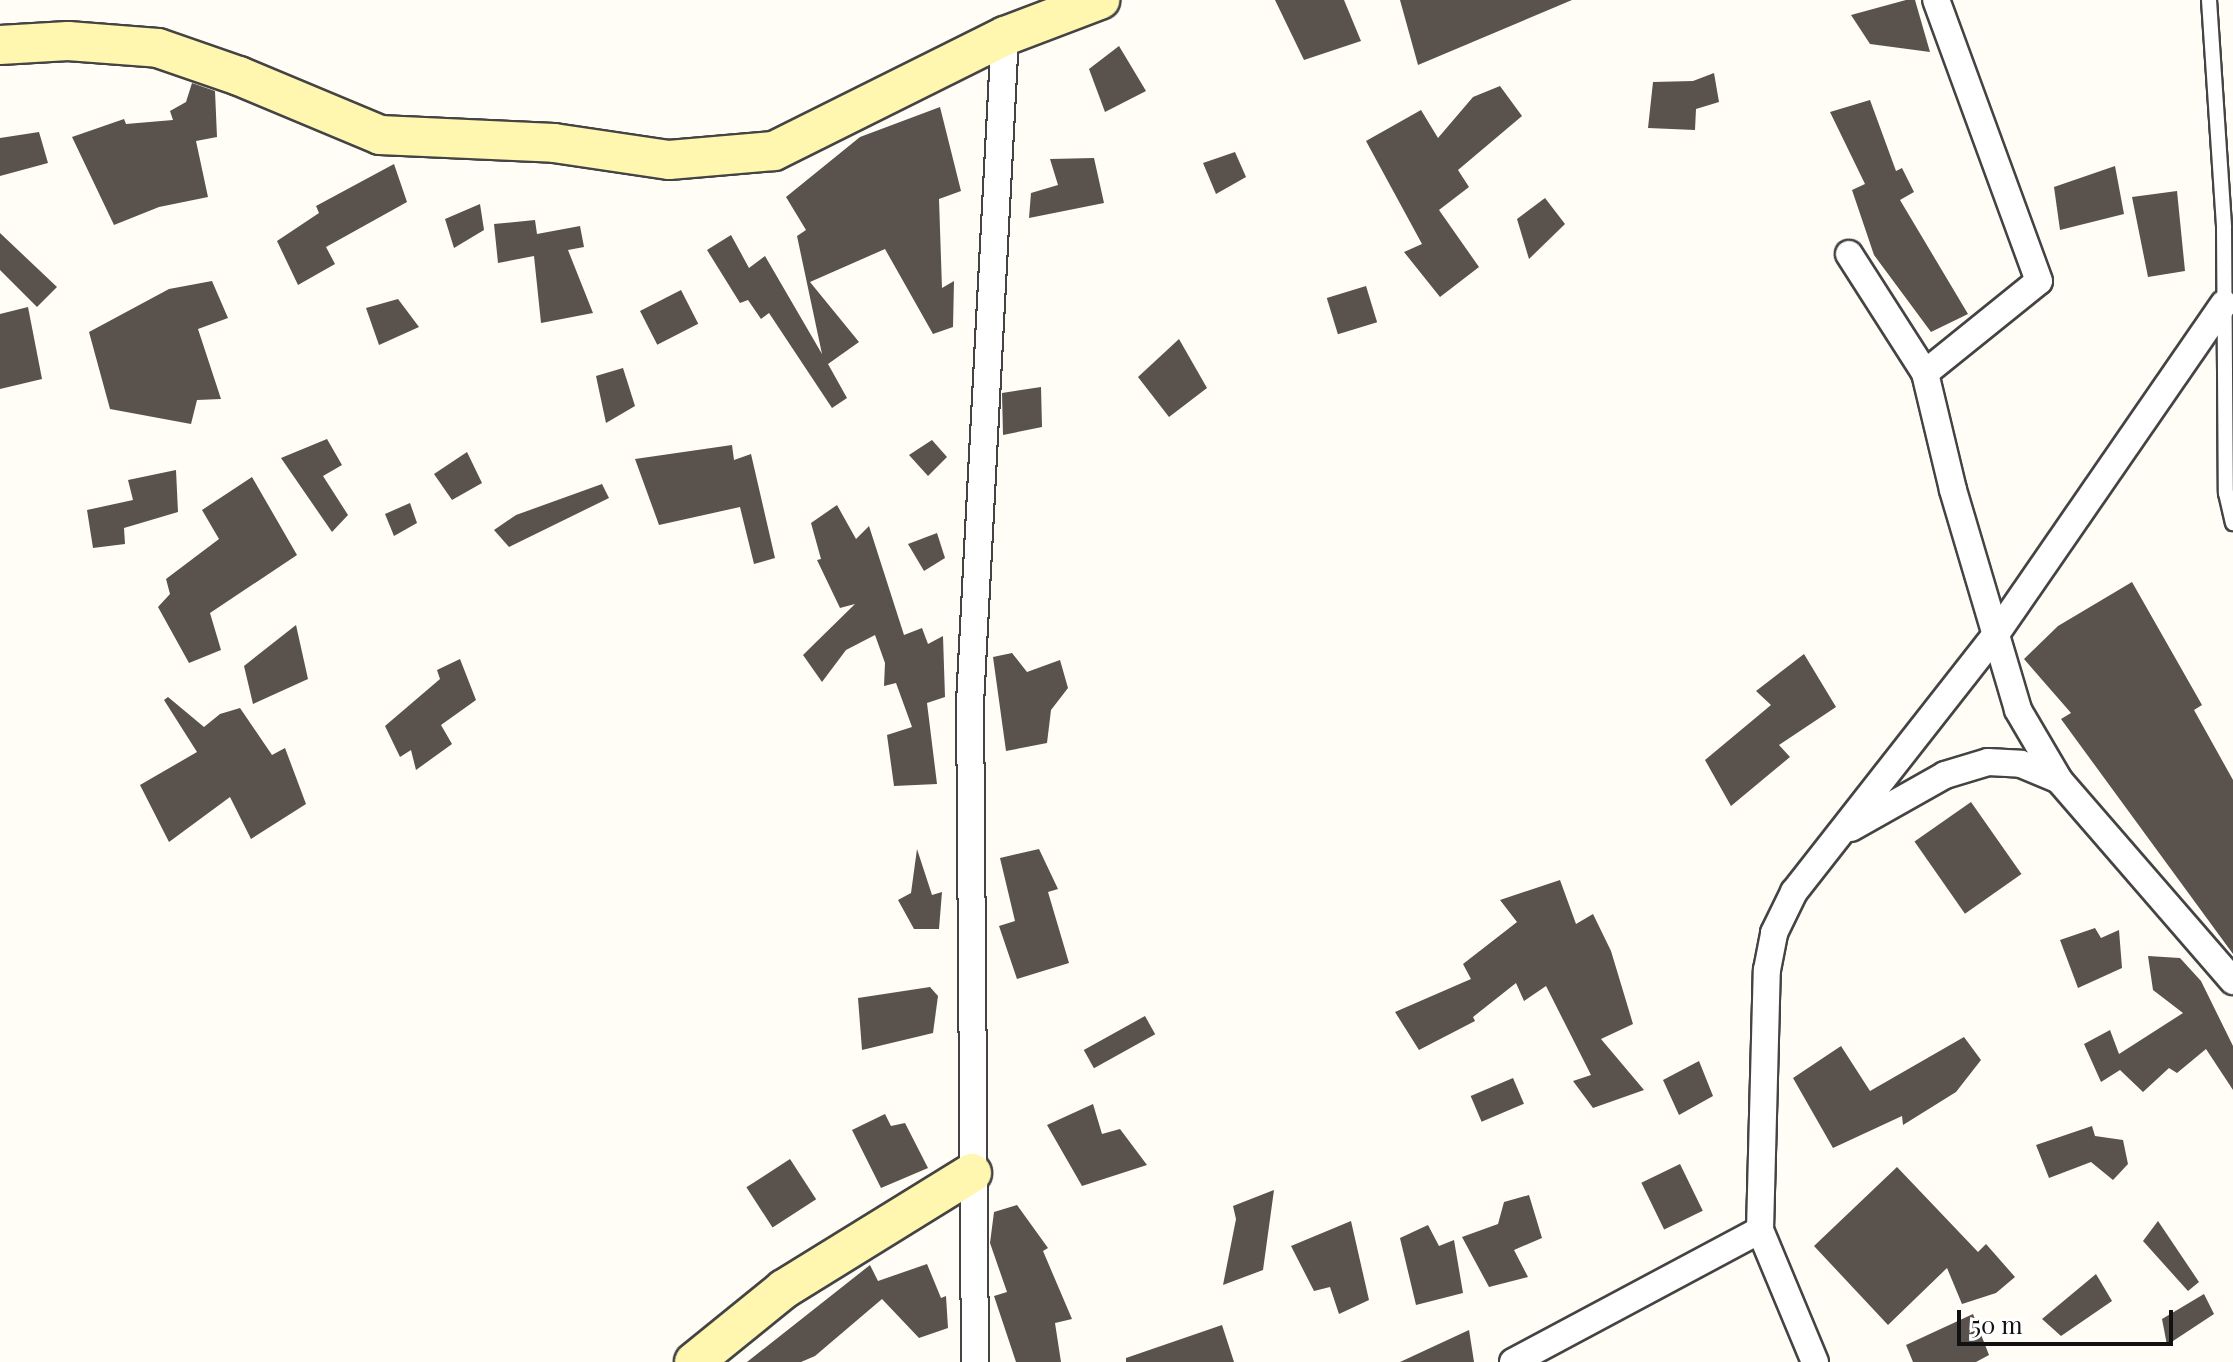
<!DOCTYPE html>
<html>
<head>
<meta charset="utf-8">
<style>
	body { margin:0 }
	#map { position:relative; width:2233px; height:1362px; overflow:hidden; background:#fffdf5; font-family:"Playfair Display",serif }
	div>[style] { position:absolute }
	.building>* { inset:0; background:#5a524d; transform-origin:0 0 }
	.roads { filter:drop-shadow(2px 0 #444) drop-shadow(-2px 0 #444) drop-shadow(0 2px #444) drop-shadow(0 -2px #444) }
	.lane>* { height:14px; margin:-7px; padding:0 7px; transform-origin:7px; border-radius:7px; background:#fff }
	.street>* { height:26px; margin:-13px; padding:0 13px; transform-origin:13px; border-radius:13px; background:#fff }
	.secondary>* { height:38px; margin:-19px; padding:0 19px; transform-origin:19px; border-radius:19px; background:#fff6b0 }
	span { translate:-50% -50%; white-space:nowrap; text-align:center; line-height:1.15; -webkit-text-stroke:8px #fff; paint-order:stroke }
	.scale { position:absolute; left:1957px; top:1310px; width:216px; height:36px; box-sizing:border-box; border:4px solid #111; border-top:0; padding-left:10px; font-size:24px; line-height:28px; white-space:nowrap; color:#111; -webkit-text-stroke:6px #fff; paint-order:stroke }
</style>
</head>
<body>
<div id="map">
	<div class="building">
		<i style="clip-path:polygon(1275px 0,1344px 0,1361px 41px,1304px 60px)"></i>
		<i style="clip-path:polygon(1400px 0,1572px 0,1418px 65px)"></i>
		<i style="clip-path:polygon(1906px 0,1915px 0,1930px 52px,1870px 44px,1851px 15px)"></i>
		<i style="clip-path:polygon(1119px 46px,1146px 91px,1105px 112px,1089px 69px)"></i>
		<i style="clip-path:polygon(1714px 73px,1719px 102px,1696px 109px,1695px 130px,1648px 128px,1653px 82px,1693px 81px)"></i>
		<i style="clip-path:polygon(192px 83px,215px 91px,217px 137px,196px 141px,208px 197px,159px 207px,114px 225px,72px 137px,124px 119px,126px 124px,173px 120px,170px 111px,186px 102px)"></i>
		<i style="clip-path:polygon(1500px 86px,1522px 116px,1458px 170px,1469px 187px,1439px 210px,1479px 267px,1440px 297px,1404px 252px,1422px 244px,1366px 141px,1421px 110px,1438px 138px,1473px 97px)"></i>
		<i style="clip-path:polygon(1870px 100px,1896px 171px,1902px 168px,1914px 192px,1900px 200px,1968px 314px,1931px 332px,1874px 255px,1852px 190px,1865px 184px,1830px 112px)"></i>
		<i style="clip-path:polygon(940px 107px,961px 191px,939px 199px,942px 288px,954px 281px,953px 327px,933px 334px,885px 249px,810px 282px,859px 342px,828px 364px,847px 398px,832px 408px,769px 313px,761px 319px,748px 300px,740px 303px,707px 250px,731px 235px,749px 268px,765px 256px,822px 354px,797px 236px,806px 230px,786px 197px,860px 137px)"></i>
		<i style="clip-path:polygon(39px 132px,48px 163px,0 176px,0 138px)"></i>
		<i style="clip-path:polygon(1235px 152px,1246px 177px,1216px 194px,1203px 163px)"></i>
		<i style="clip-path:polygon(1094px 158px,1104px 203px,1029px 218px,1031px 193px,1058px 185px,1050px 159px)"></i>
		<i style="clip-path:polygon(394px 164px,407px 202px,326px 247px,335px 264px,298px 285px,277px 241px,319px 213px,316px 206px)"></i>
		<i style="clip-path:polygon(2115px 166px,2124px 214px,2060px 230px,2054px 187px)"></i>
		<i style="clip-path:polygon(2177px 191px,2185px 271px,2148px 277px,2132px 197px)"></i>
		<i style="clip-path:polygon(1545px 198px,1565px 224px,1529px 259px,1517px 219px)"></i>
		<i style="clip-path:polygon(480px 204px,484px 230px,454px 248px,445px 219px)"></i>
		<i style="clip-path:polygon(535px 220px,537px 234px,580px 226px,584px 247px,568px 250px,593px 313px,541px 323px,534px 256px,498px 263px,494px 224px)"></i>
		<i style="clip-path:polygon(0 233px,57px 287px,37px 307px,0 270px)"></i>
		<i style="clip-path:polygon(212px 281px,228px 318px,198px 329px,221px 399px,197px 400px,191px 424px,110px 409px,89px 332px,169px 289px)"></i>
		<i style="left:1366px;top:286px;width:38px;height:41px;rotate:73deg"></i>
		<i style="left:681px;top:290px;width:38px;height:46px;rotate:63deg"></i>
		<i style="clip-path:polygon(398px 299px,419px 327px,379px 345px,366px 308px)"></i>
		<i style="clip-path:polygon(28px 307px,42px 379px,0 389px,0 314px)"></i>
		<i style="clip-path:polygon(1179px 339px,1207px 388px,1169px 417px,1138px 377px)"></i>
		<i style="clip-path:polygon(623px 368px,635px 406px,606px 423px,596px 376px)"></i>
		<i style="clip-path:polygon(1041px 387px,1042px 427px,1003px 435px,1002px 393px)"></i>
		<i style="clip-path:polygon(327px 439px,342px 465px,323px 476px,348px 515px,332px 532px,281px 458px)"></i>
		<i style="clip-path:polygon(932px 440px,947px 457px,928px 476px,909px 455px)"></i>
		<i style="clip-path:polygon(732px 445px,734px 460px,751px 454px,775px 558px,754px 564px,740px 507px,659px 525px,635px 459px)"></i>
		<i style="clip-path:polygon(467px 452px,482px 483px,452px 500px,434px 474px)"></i>
		<i style="clip-path:polygon(176px 470px,178px 512px,124px 528px,125px 544px,93px 548px,87px 510px,133px 500px,128px 480px)"></i>
		<i style="clip-path:polygon(252px 477px,297px 555px,210px 613px,221px 650px,189px 663px,158px 607px,170px 594px,166px 579px,219px 539px,202px 510px)"></i>
		<i style="clip-path:polygon(602px 484px,609px 498px,509px 547px,494px 530px,516px 515px)"></i>
		<i style="clip-path:polygon(410px 503px,417px 523px,394px 536px,385px 514px)"></i>
		<i style="clip-path:polygon(837px 505px,856px 539px,869px 526px,904px 635px,922px 628px,928px 644px,943px 636px,945px 697px,927px 703px,937px 784px,894px 786px,887px 735px,912px 727px,896px 683px,884px 686px,885px 663px,875px 635px,846px 650px,822px 682px,803px 655px,855px 604px,840px 608px,817px 560px,821px 559px,811px 523px)"></i>
		<i style="clip-path:polygon(937px 533px,945px 558px,924px 571px,908px 544px)"></i>
		<i style="clip-path:polygon(2132px 582px,2202px 705px,2194px 710px,2233px 780px,2233px 954px,2061px 719px,2071px 713px,2024px 659px,2058px 626px)"></i>
		<i style="clip-path:polygon(296px 625px,308px 679px,253px 704px,244px 666px)"></i>
		<i style="clip-path:polygon(1012px 653px,1027px 672px,1060px 660px,1068px 688px,1051px 710px,1047px 743px,1006px 751px,993px 657px)"></i>
		<i style="clip-path:polygon(1804px 654px,1836px 707px,1779px 745px,1790px 757px,1731px 806px,1705px 760px,1771px 705px,1756px 691px)"></i>
		<i style="clip-path:polygon(460px 659px,476px 700px,441px 725px,452px 744px,416px 770px,411px 750px,400px 757px,385px 726px,440px 679px,437px 670px)"></i>
		<i style="clip-path:polygon(168px 697px,204px 727px,220px 714px,240px 708px,272px 755px,285px 748px,306px 804px,251px 839px,230px 797px,169px 842px,140px 785px,197px 752px,164px 700px)"></i>
		<i style="left:1971px;top:802px;width:88px;height:69px;rotate:55deg"></i>
		<i style="clip-path:polygon(917px 849px,932px 895px,942px 892px,939px 929px,914px 929px,898px 900px,911px 893px)"></i>
		<i style="clip-path:polygon(1039px 849px,1058px 889px,1048px 892px,1069px 963px,1017px 979px,999px 926px,1015px 921px,1000px 858px)"></i>
		<i style="clip-path:polygon(1560px 880px,1576px 924px,1593px 914px,1611px 951px,1633px 1024px,1601px 1039px,1644px 1090px,1593px 1108px,1573px 1081px,1591px 1075px,1546px 986px,1524px 1001px,1516px 983px,1473px 1017px,1475px 1021px,1419px 1050px,1395px 1012px,1471px 979px,1463px 964px,1517px 922px,1500px 900px)"></i>
		<i style="clip-path:polygon(2095px 928px,2101px 938px,2119px 930px,2122px 968px,2078px 988px,2060px 940px)"></i>
		<i style="clip-path:polygon(2148px 956px,2180px 958px,2201px 981px,2233px 1046px,2233px 1090px,2206px 1049px,2177px 1073px,2169px 1068px,2143px 1092px,2120px 1070px,2101px 1082px,2084px 1044px,2110px 1030px,2119px 1054px,2183px 1013px,2153px 990px)"></i>
		<i style="clip-path:polygon(930px 987px,938px 996px,933px 1033px,862px 1050px,858px 998px)"></i>
		<i style="left:1145px;top:1016px;width:21px;height:70px;rotate:61deg"></i>
		<i style="clip-path:polygon(1964px 1037px,1981px 1060px,1956px 1092px,1903px 1125px,1902px 1116px,1833px 1148px,1793px 1078px,1841px 1046px,1870px 1091px)"></i>
		<i style="clip-path:polygon(1699px 1061px,1713px 1096px,1679px 1115px,1663px 1080px)"></i>
		<i style="left:1513px;top:1078px;width:28px;height:46px;rotate:67deg"></i>
		<i style="clip-path:polygon(1093px 1104px,1102px 1134px,1120px 1129px,1147px 1165px,1082px 1186px,1047px 1125px)"></i>
		<i style="clip-path:polygon(885px 1114px,891px 1126px,905px 1123px,928px 1168px,881px 1188px,852px 1130px)"></i>
		<i style="clip-path:polygon(2092px 1126px,2095px 1136px,2123px 1140px,2128px 1164px,2113px 1180px,2091px 1162px,2049px 1178px,2036px 1145px)"></i>
		<i style="left:790px;top:1159px;width:48px;height:52px;rotate:57deg"></i>
		<i style="left:1680px;top:1164px;width:52px;height:43px;rotate:64deg"></i>
		<i style="clip-path:polygon(1897px 1167px,1978px 1252px,1986px 1244px,2015px 1277px,1996px 1293px,1962px 1304px,1947px 1268px,1888px 1325px,1814px 1246px)"></i>
		<i style="clip-path:polygon(1274px 1190px,1263px 1270px,1223px 1285px,1236px 1219px,1233px 1206px)"></i>
		<i style="clip-path:polygon(1529px 1195px,1542px 1238px,1514px 1250px,1528px 1277px,1489px 1287px,1462px 1237px,1498px 1224px,1504px 1202px)"></i>
		<i style="clip-path:polygon(1017px 1205px,1048px 1248px,1043px 1251px,1072px 1319px,1055px 1323px,1061px 1362px,1016px 1362px,994px 1296px,1007px 1292px,990px 1243px,994px 1212px)"></i>
		<i style="clip-path:polygon(1351px 1221px,1369px 1300px,1339px 1314px,1330px 1287px,1314px 1291px,1291px 1246px)"></i>
		<i style="clip-path:polygon(2158px 1221px,2199px 1282px,2188px 1291px,2143px 1241px)"></i>
		<i style="clip-path:polygon(1428px 1225px,1439px 1246px,1454px 1240px,1463px 1293px,1416px 1305px,1400px 1238px)"></i>
		<i style="clip-path:polygon(927px 1264px,941px 1298px,946px 1296px,948px 1328px,919px 1338px,882px 1299px,815px 1356px,801px 1362px,747px 1362px,870px 1265px,878px 1281px)"></i>
		<i style="clip-path:polygon(2096px 1274px,2112px 1301px,2061px 1336px,2042px 1319px)"></i>
		<i style="clip-path:polygon(2204px 1294px,2214px 1314px,2167px 1345px,2162px 1319px)"></i>
		<i style="clip-path:polygon(1973px 1314px,1989px 1355px,1976px 1362px,1913px 1362px,1906px 1345px)"></i>
		<i style="clip-path:polygon(1222px 1325px,1234px 1362px,1126px 1362px,1126px 1358px)"></i>
		<i style="clip-path:polygon(1469px 1330px,1474px 1362px,1400px 1362px)"></i>
	</div>
	<div class="roads">
		<div class="lane">
			<i style="left:2209px;top:0;width:228px;rotate:86.2deg"></i>
			<i style="left:2224px;top:228px;width:265px;rotate:89.6deg"></i>
			<i style="left:2226px;top:493px;width:31px;rotate:77deg"></i>
		</div>
		<div class="street">
			<i style="left:1849px;top:254px;width:141px;rotate:57.4deg"></i>
			<i style="left:1925px;top:373px;width:120px;rotate:76.5deg"></i>
			<i style="left:1953px;top:490px;width:229px;rotate:73.5deg"></i>
			<i style="left:2018px;top:710px;width:81px;rotate:59.6deg"></i>
			<i style="left:2059px;top:780px;width:266px;rotate:49.1deg"></i>
			<i style="left:1925px;top:373px;width:146px;rotate:-38.9deg"></i>
			<i style="left:2039px;top:281px;width:299px;rotate:-110.1deg"></i>
			<i style="left:1851px;top:828px;width:108px;rotate:-29.4deg"></i>
			<i style="left:1945px;top:775px;width:45px;rotate:-16.8deg"></i>
			<i style="left:1988px;top:762px;width:33px;rotate:3deg"></i>
			<i style="left:2021px;top:764px;width:41px;rotate:22.8deg"></i>
			<i style="left:975px;top:1362px;width:659px;rotate:-90.43deg"></i>
			<i style="left:970px;top:703px;width:668px;rotate:-87deg"></i>
			<i style="left:1513px;top:1362px;width:280px;rotate:-28.1deg"></i>
			<i style="left:1815px;top:1362px;width:143px;rotate:-112.6deg"></i>
			<i style="left:1760px;top:1230px;width:260px;rotate:-88.5deg"></i>
			<i style="left:1767px;top:970px;width:38px;rotate:-79deg"></i>
			<i style="left:1774px;top:933px;width:46px;rotate:-64deg"></i>
			<i style="left:1794px;top:892px;width:324px;rotate:-51.9deg"></i>
			<i style="left:1994px;top:637px;width:405px;rotate:-55.4deg"></i>
		</div>
		<div class="secondary">
			<i style="left:0;top:45px;width:68px;rotate:-3.4deg"></i>
			<i style="left:68px;top:41px;width:90px;rotate:4.4deg"></i>
			<i style="left:158px;top:48px;width:86px;rotate:19.1deg"></i>
			<i style="left:239px;top:76px;width:153px;rotate:22.7deg"></i>
			<i style="left:380px;top:135px;width:174px;rotate:2.6deg"></i>
			<i style="left:554px;top:143px;width:116px;rotate:8.4deg"></i>
			<i style="left:669px;top:160px;width:105px;rotate:-4.9deg"></i>
			<i style="left:774px;top:151px;width:258px;rotate:-26.5deg"></i>
			<i style="left:1005px;top:36px;width:102px;rotate:-20.8deg"></i>
			<i style="left:694px;top:1362px;width:116px;rotate:-39deg"></i>
			<i style="left:784px;top:1289px;width:221px;rotate:-31.7deg"></i>
		</div>
	</div>
	<div class="scale">50 m</div>
</div>
</body>
</html>
